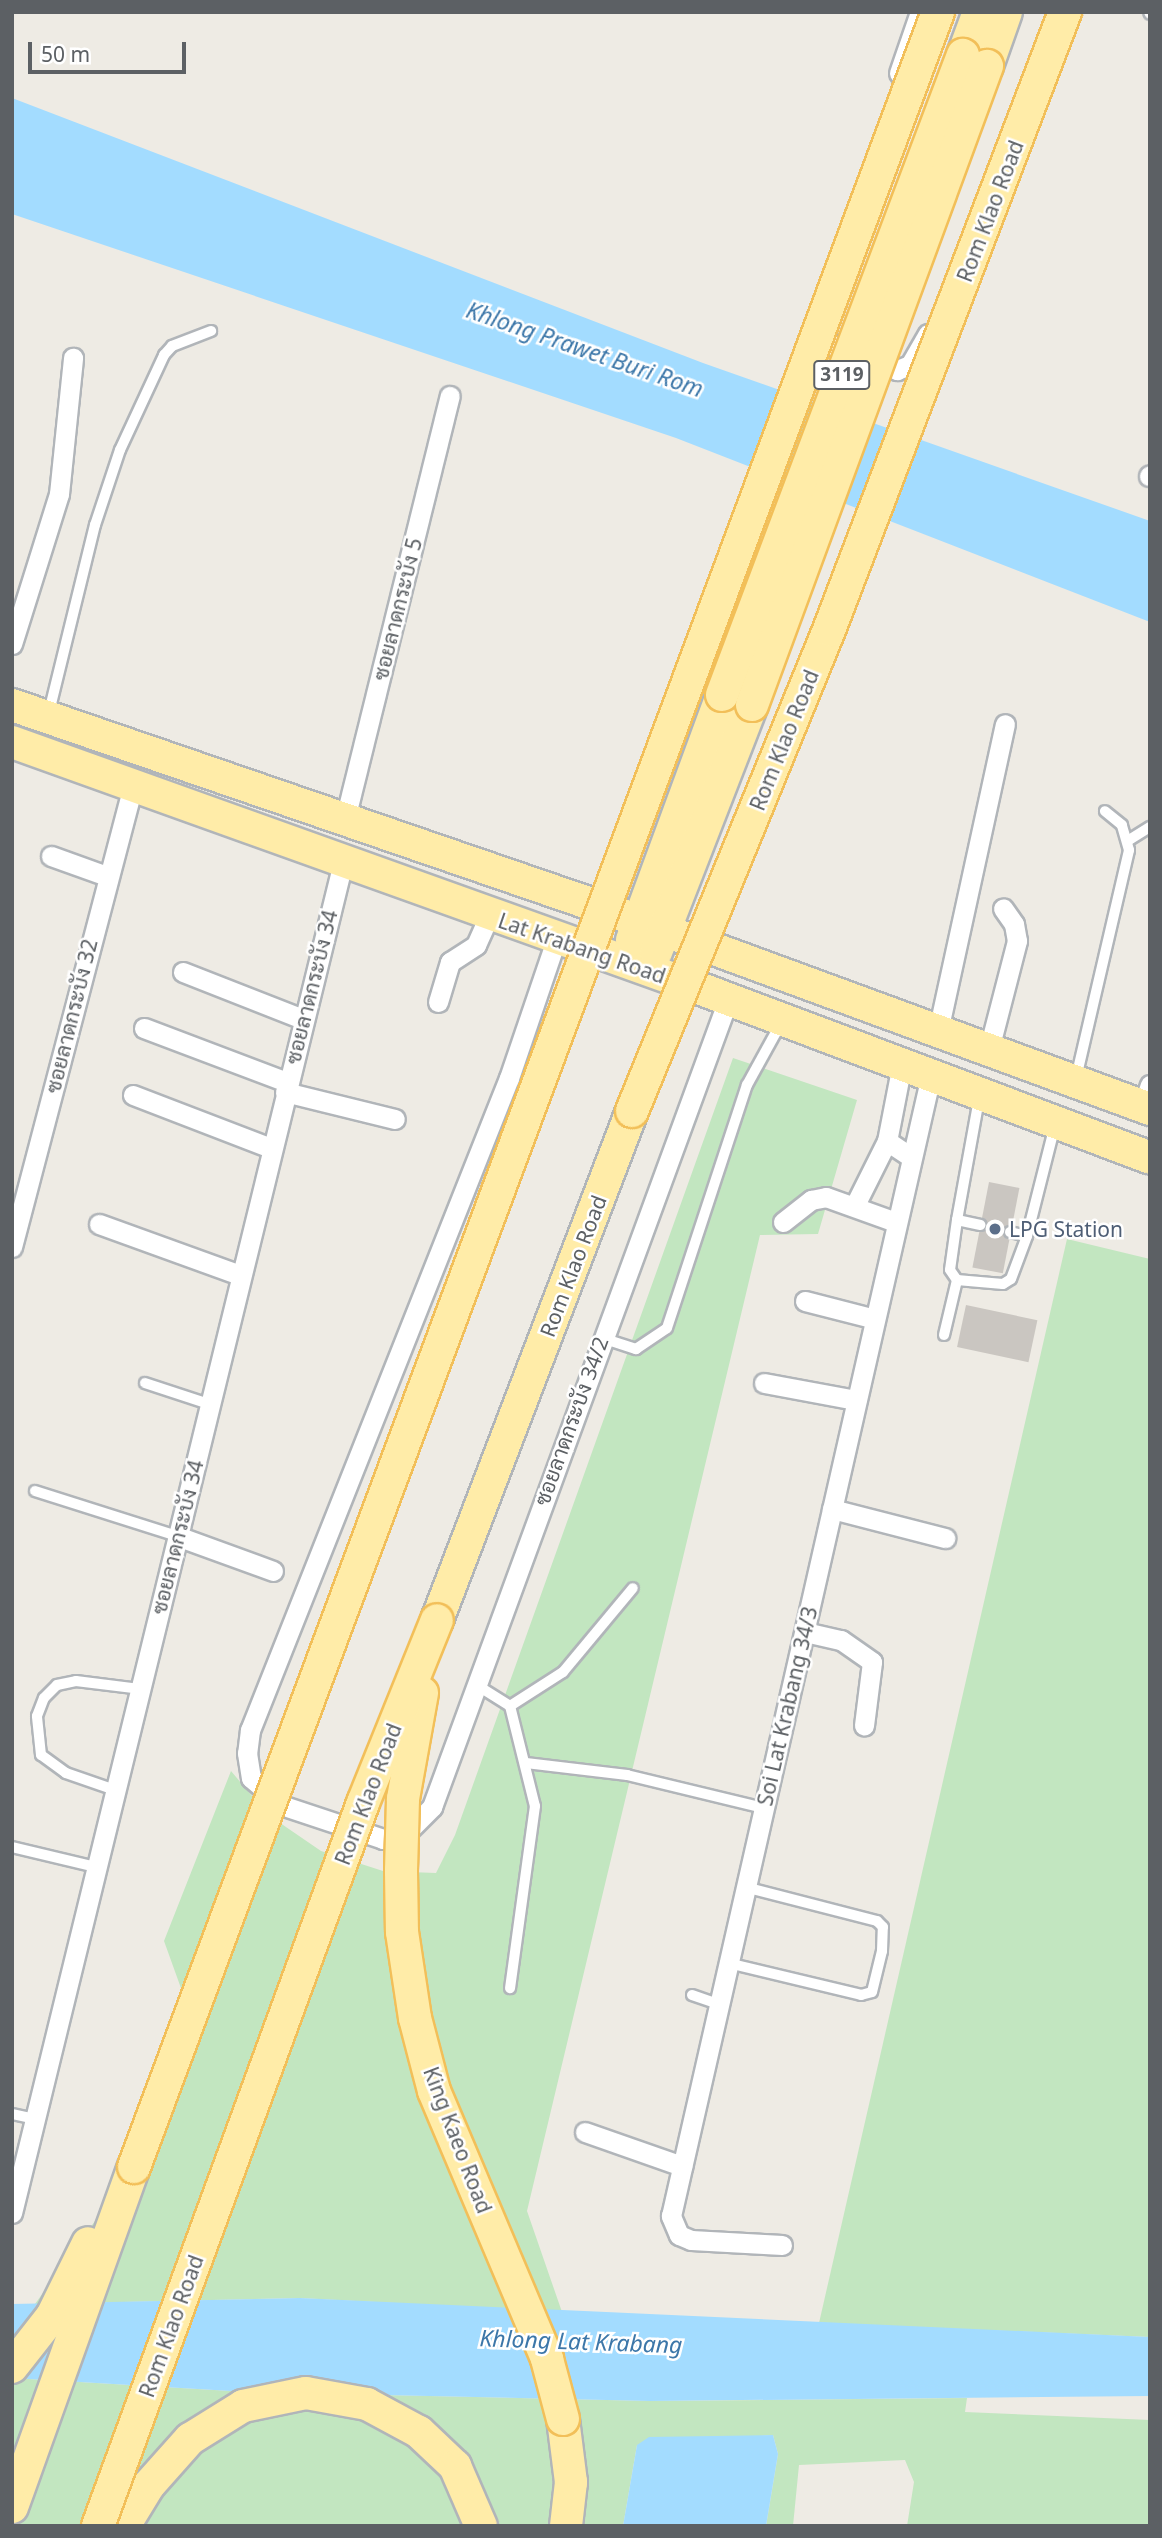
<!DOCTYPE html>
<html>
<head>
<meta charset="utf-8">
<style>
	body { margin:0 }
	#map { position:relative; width:1162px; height:2538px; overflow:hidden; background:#eeebe4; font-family:"Noto Sans",Sarabun,sans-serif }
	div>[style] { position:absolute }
	.green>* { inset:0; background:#c2e6c0 }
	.water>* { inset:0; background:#a3dcff }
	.building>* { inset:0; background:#cac6c1; transform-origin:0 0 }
	.roads { filter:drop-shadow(2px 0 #b1b5b9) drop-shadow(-2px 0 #b1b5b9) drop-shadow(0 2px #b1b5b9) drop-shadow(0 -2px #b1b5b9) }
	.service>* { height:10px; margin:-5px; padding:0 5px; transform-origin:5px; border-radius:5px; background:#fff }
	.minor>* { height:19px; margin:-9.5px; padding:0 9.5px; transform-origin:9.5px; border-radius:9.5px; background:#fff }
	.primary>* { height:32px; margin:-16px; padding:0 16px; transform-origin:16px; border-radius:16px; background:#ffeca8 }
	.bridges { filter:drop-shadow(2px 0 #f2bf59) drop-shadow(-2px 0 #f2bf59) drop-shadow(0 2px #f2bf59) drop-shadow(0 -2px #f2bf59) }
	.primary-bridge>* { height:32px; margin:-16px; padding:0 16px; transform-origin:16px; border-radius:16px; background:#ffeca8 }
	.dots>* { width:19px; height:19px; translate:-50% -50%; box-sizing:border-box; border:4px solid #fff; border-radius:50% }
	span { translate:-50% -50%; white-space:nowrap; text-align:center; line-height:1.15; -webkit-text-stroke:5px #fff; paint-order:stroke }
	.shield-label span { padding:2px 5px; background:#fff; border:2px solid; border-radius:5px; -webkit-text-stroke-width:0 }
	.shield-label { font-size:19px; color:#5c6064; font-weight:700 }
	.street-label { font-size:21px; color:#5c6064 }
	.service-label { font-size:21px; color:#4e5e75 }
	.left { translate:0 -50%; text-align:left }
	.water-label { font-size:23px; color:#3c77a9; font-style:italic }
	.frame { position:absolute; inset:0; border:14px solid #5c6064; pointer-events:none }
	.scale { position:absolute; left:28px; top:42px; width:158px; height:32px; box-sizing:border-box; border:4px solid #5c6064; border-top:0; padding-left:9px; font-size:21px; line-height:24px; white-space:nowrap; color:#5c6064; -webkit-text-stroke:5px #fff; paint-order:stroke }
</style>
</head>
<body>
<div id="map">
	<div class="green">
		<i style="clip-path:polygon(733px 1058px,857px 1100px,818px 1234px,760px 1235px,527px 2211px,562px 2312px,300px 2298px,35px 2304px,134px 2167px,191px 2016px,164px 1941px,231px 1771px,267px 1814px,321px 1851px,383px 1871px,436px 1873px,455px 1835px)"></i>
		<i style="clip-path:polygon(1067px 1239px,1150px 1259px,1150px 2337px,819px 2323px)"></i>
		<i style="clip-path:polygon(12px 2378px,248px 2392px,650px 2401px,967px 2398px,965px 2412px,1150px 2420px,1150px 2520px,1148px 2526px,907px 2526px,914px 2482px,905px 2460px,799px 2465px,793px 2526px,766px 2526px,778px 2454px,773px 2435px,637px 2445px,623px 2526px,12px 2526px)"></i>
	</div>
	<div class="water">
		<i style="clip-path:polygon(12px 98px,703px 363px,1150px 521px,1150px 622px,676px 438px,12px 214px)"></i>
		<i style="clip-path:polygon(300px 2298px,1150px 2337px,1150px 2396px,650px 2401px,248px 2392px,12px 2378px,12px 2304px)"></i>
		<i style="clip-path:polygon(773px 2435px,778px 2454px,766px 2526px,623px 2526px,637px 2445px,649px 2437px)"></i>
	</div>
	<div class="building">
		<i style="left:989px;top:1182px;width:31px;height:87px;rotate:11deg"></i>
		<i style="left:966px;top:1305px;width:73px;height:43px;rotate:12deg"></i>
	</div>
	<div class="roads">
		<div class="service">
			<i style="left:1149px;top:12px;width:2px;rotate:63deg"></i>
			<i style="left:49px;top:712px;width:193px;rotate:-76.2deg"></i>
			<i style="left:95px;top:525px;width:79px;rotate:-71.6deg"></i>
			<i style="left:120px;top:450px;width:105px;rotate:-65.1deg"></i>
			<i style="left:164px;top:355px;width:12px;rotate:-48deg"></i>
			<i style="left:172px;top:346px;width:42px;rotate:-21deg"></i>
			<i style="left:1129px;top:840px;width:25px;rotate:-32deg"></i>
			<i style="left:1076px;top:1078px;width:234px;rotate:-76.9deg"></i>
			<i style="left:1129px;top:850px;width:26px;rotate:-106deg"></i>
			<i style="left:1122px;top:825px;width:22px;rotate:-141deg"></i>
			<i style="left:979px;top:1099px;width:123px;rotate:100.3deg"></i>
			<i style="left:957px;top:1220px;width:24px;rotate:12deg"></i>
			<i style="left:957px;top:1220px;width:50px;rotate:98deg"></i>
			<i style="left:950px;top:1270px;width:12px;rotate:55deg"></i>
			<i style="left:957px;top:1280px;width:46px;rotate:5deg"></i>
			<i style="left:1003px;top:1284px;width:9px;rotate:-32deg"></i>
			<i style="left:1011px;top:1279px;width:46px;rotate:-69.6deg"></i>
			<i style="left:1010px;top:1232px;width:17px;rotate:13deg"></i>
			<i style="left:1027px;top:1236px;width:114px;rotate:-75.8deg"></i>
			<i style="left:944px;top:1335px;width:57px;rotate:-76.7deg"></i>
			<i style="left:602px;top:1338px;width:36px;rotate:18deg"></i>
			<i style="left:636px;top:1349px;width:37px;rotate:-34deg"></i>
			<i style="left:667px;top:1328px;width:256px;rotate:-71.8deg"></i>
			<i style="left:747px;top:1085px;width:68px;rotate:-61.2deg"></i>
			<i style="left:145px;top:1383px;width:67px;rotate:18.2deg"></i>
			<i style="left:35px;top:1491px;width:149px;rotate:17.6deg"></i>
			<i style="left:475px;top:1684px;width:41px;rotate:32.2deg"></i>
			<i style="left:510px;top:1706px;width:103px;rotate:76deg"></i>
			<i style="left:535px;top:1806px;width:184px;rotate:97.8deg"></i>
			<i style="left:510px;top:1706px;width:63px;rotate:-32.7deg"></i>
			<i style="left:563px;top:1672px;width:109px;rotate:-50.2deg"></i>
			<i style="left:526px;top:1763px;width:102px;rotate:6.8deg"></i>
			<i style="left:627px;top:1775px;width:140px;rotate:13.6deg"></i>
			<i style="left:115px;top:1790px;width:52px;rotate:-160.9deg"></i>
			<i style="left:66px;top:1773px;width:31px;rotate:-144deg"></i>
			<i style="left:41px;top:1755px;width:39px;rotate:-96deg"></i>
			<i style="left:37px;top:1716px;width:19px;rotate:-69deg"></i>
			<i style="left:44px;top:1698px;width:18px;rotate:-45deg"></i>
			<i style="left:57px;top:1685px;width:19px;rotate:-12deg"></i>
			<i style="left:76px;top:1681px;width:64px;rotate:7.1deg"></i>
			<i style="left:12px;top:1847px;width:86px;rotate:13.4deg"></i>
			<i style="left:728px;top:1963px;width:137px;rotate:13.5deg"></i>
			<i style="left:861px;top:1995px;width:11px;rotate:-15deg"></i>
			<i style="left:872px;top:1992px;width:42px;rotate:-76.3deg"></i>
			<i style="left:882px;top:1951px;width:24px;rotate:-88deg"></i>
			<i style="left:883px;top:1927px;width:8px;rotate:-135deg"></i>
			<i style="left:877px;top:1921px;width:136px;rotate:-165.6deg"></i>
			<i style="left:692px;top:1995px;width:28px;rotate:19deg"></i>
			<i style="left:12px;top:2114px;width:24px;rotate:12deg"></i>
		</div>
		<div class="minor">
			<i style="left:899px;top:73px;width:65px;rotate:-71deg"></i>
			<i style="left:820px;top:325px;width:23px;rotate:61deg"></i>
			<i style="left:831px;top:345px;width:71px;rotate:20.7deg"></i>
			<i style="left:897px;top:370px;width:14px;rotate:-21deg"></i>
			<i style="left:910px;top:365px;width:36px;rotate:-60deg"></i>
			<i style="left:1149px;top:476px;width:1px;rotate:-45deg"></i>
			<i style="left:12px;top:644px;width:157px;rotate:-72.6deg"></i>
			<i style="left:59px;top:494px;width:137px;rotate:-84.1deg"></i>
			<i style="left:344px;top:823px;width:440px;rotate:-76.1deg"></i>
			<i style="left:51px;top:856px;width:59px;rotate:19.7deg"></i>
			<i style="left:556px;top:940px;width:146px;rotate:108.8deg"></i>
			<i style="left:509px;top:1078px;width:702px;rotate:111.66deg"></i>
			<i style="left:250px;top:1730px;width:23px;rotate:97deg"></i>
			<i style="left:247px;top:1753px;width:25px;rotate:81deg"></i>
			<i style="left:251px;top:1778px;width:43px;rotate:40.3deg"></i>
			<i style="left:284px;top:1806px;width:104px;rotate:18.4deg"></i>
			<i style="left:383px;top:1839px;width:21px;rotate:-11deg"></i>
			<i style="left:404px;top:1835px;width:40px;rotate:-45deg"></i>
			<i style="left:432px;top:1807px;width:860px;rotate:-69.86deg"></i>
			<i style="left:183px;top:972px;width:129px;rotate:21.4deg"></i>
			<i style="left:438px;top:1002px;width:42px;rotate:-73.3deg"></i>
			<i style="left:450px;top:962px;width:31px;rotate:-33deg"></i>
			<i style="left:476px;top:945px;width:32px;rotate:-66deg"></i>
			<i style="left:144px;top:1028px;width:153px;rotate:20.7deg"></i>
			<i style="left:938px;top:1031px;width:314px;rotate:-77.7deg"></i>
			<i style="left:989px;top:1049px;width:112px;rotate:-75.5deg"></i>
			<i style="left:1017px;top:941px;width:17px;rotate:-100deg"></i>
			<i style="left:1014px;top:924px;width:19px;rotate:-125deg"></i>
			<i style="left:902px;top:1064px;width:78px;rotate:101deg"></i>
			<i style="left:887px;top:1141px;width:29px;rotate:34deg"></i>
			<i style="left:285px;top:1092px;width:113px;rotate:13.8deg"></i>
			<i style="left:133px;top:1095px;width:148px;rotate:21deg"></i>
			<i style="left:1143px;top:1106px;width:22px;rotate:-72deg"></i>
			<i style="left:855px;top:1205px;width:72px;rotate:-63.4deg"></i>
			<i style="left:783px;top:1222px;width:36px;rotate:-38deg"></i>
			<i style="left:811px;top:1200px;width:15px;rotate:-11deg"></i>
			<i style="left:826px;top:1197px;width:74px;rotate:19.7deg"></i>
			<i style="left:99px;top:1224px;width:150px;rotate:19.9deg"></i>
			<i style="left:12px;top:1247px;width:477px;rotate:-75.3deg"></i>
			<i style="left:805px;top:1301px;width:72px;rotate:14.4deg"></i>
			<i style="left:764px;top:1383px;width:94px;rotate:10.5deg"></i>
			<i style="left:832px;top:1509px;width:117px;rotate:14.4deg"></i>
			<i style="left:177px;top:1536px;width:102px;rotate:20deg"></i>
			<i style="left:805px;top:1632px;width:37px;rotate:13deg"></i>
			<i style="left:841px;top:1640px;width:38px;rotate:35deg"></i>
			<i style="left:872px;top:1662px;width:64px;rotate:97.2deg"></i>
			<i style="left:585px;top:2132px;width:103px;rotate:19.3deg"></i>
			<i style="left:12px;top:2213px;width:1391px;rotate:-76.23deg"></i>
			<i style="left:782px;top:2245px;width:91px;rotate:-176.9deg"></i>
			<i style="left:691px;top:2240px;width:13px;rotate:-157deg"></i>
			<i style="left:679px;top:2235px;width:21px;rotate:-113deg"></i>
			<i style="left:671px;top:2216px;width:1170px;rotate:-77.16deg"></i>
		</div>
		<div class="primary">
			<i style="left:963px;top:55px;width:46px;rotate:-69.6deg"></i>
			<i style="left:987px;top:66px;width:57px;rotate:-70.6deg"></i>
			<i style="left:12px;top:705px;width:622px;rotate:18.96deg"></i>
			<i style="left:600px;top:907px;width:586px;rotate:20.17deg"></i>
			<i style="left:12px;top:742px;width:727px;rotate:19.71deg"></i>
			<i style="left:696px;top:987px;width:485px;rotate:20.6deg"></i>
			<i style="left:632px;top:940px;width:261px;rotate:-69.8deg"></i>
			<i style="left:656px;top:952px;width:265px;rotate:-68.8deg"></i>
			<i style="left:437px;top:1620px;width:545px;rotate:-69.04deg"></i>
			<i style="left:12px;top:2367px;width:65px;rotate:-51.9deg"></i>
			<i style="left:52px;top:2316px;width:81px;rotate:-63.7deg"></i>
			<i style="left:563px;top:2419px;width:64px;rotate:82.8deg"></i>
			<i style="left:571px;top:2482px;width:44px;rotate:96.5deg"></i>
			<i style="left:12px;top:2507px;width:361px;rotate:-70.3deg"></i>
			<i style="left:124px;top:2526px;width:48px;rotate:-58.6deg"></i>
			<i style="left:149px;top:2485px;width:62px;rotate:-48.3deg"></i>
			<i style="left:190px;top:2439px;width:62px;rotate:-31.9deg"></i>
			<i style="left:243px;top:2406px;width:64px;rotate:-11.7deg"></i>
			<i style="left:306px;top:2393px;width:62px;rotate:10.2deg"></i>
			<i style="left:367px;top:2404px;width:59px;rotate:28.3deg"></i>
			<i style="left:419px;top:2432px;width:50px;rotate:43.4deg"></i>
			<i style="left:455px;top:2466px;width:65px;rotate:66.6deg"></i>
		</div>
	</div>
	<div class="bridges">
		<div class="primary-bridge">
			<i style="left:722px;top:695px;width:684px;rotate:-69.37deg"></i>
			<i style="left:752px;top:705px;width:681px;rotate:-69.81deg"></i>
			<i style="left:632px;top:1111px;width:520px;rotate:-67.73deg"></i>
			<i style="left:829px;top:630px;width:662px;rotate:-69.1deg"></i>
			<i style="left:422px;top:1693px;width:108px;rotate:100.2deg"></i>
			<i style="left:403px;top:1799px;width:72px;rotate:91.6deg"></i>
			<i style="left:401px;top:1871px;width:61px;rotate:89.1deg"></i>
			<i style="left:402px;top:1932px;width:87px;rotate:81.4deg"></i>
			<i style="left:415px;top:2018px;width:75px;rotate:75.4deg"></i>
			<i style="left:434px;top:2091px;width:291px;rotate:67.1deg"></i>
			<i style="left:547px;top:2359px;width:62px;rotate:75.1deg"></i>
			<i style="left:134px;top:2167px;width:2300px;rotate:-69.54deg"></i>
			<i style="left:98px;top:2526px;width:770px;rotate:-69.87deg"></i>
			<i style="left:363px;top:1803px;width:197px;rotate:-68deg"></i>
		</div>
	</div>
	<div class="dots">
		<i style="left:995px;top:1229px;background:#5c6f8a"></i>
	</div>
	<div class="shield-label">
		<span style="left:842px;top:375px">3119</span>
	</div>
	<div class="street-label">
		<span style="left:990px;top:211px;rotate:-69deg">Rom Klao Road</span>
		<span style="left:397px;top:609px;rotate:-76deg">ซอยลาดกระบัง 5</span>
		<span style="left:784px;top:740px;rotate:-68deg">Rom Klao Road</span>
		<span style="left:582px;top:948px;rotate:19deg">Lat Krabang Road</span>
		<span style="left:311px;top:987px;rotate:-76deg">ซอยลาดกระบัง 34</span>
		<span style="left:71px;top:1016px;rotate:-76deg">ซอยลาดกระบัง 32</span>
		<span style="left:573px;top:1266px;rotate:-69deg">Rom Klao Road</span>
		<span style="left:571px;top:1421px;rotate:-70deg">ซอยลาดกระบัง 34/2</span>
		<span style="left:177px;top:1537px;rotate:-76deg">ซอยลาดกระบัง 34</span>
		<span style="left:787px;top:1706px;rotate:-77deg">Soi Lat Krabang 34/3</span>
		<span style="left:368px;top:1794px;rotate:-69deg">Rom Klao Road</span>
		<span style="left:458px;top:2140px;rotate:69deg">King Kaeo Road</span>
		<span style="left:171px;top:2326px;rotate:-70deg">Rom Klao Road</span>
	</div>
	<div class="service-label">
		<span class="left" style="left:1009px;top:1229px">LPG Station</span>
	</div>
	<div class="water-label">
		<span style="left:585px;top:349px;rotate:19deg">Khlong Prawet Buri Rom</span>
		<span style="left:581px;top:2341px;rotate:2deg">Khlong Lat Krabang</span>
	</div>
	<div class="frame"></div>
	<div class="scale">50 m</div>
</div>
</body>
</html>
